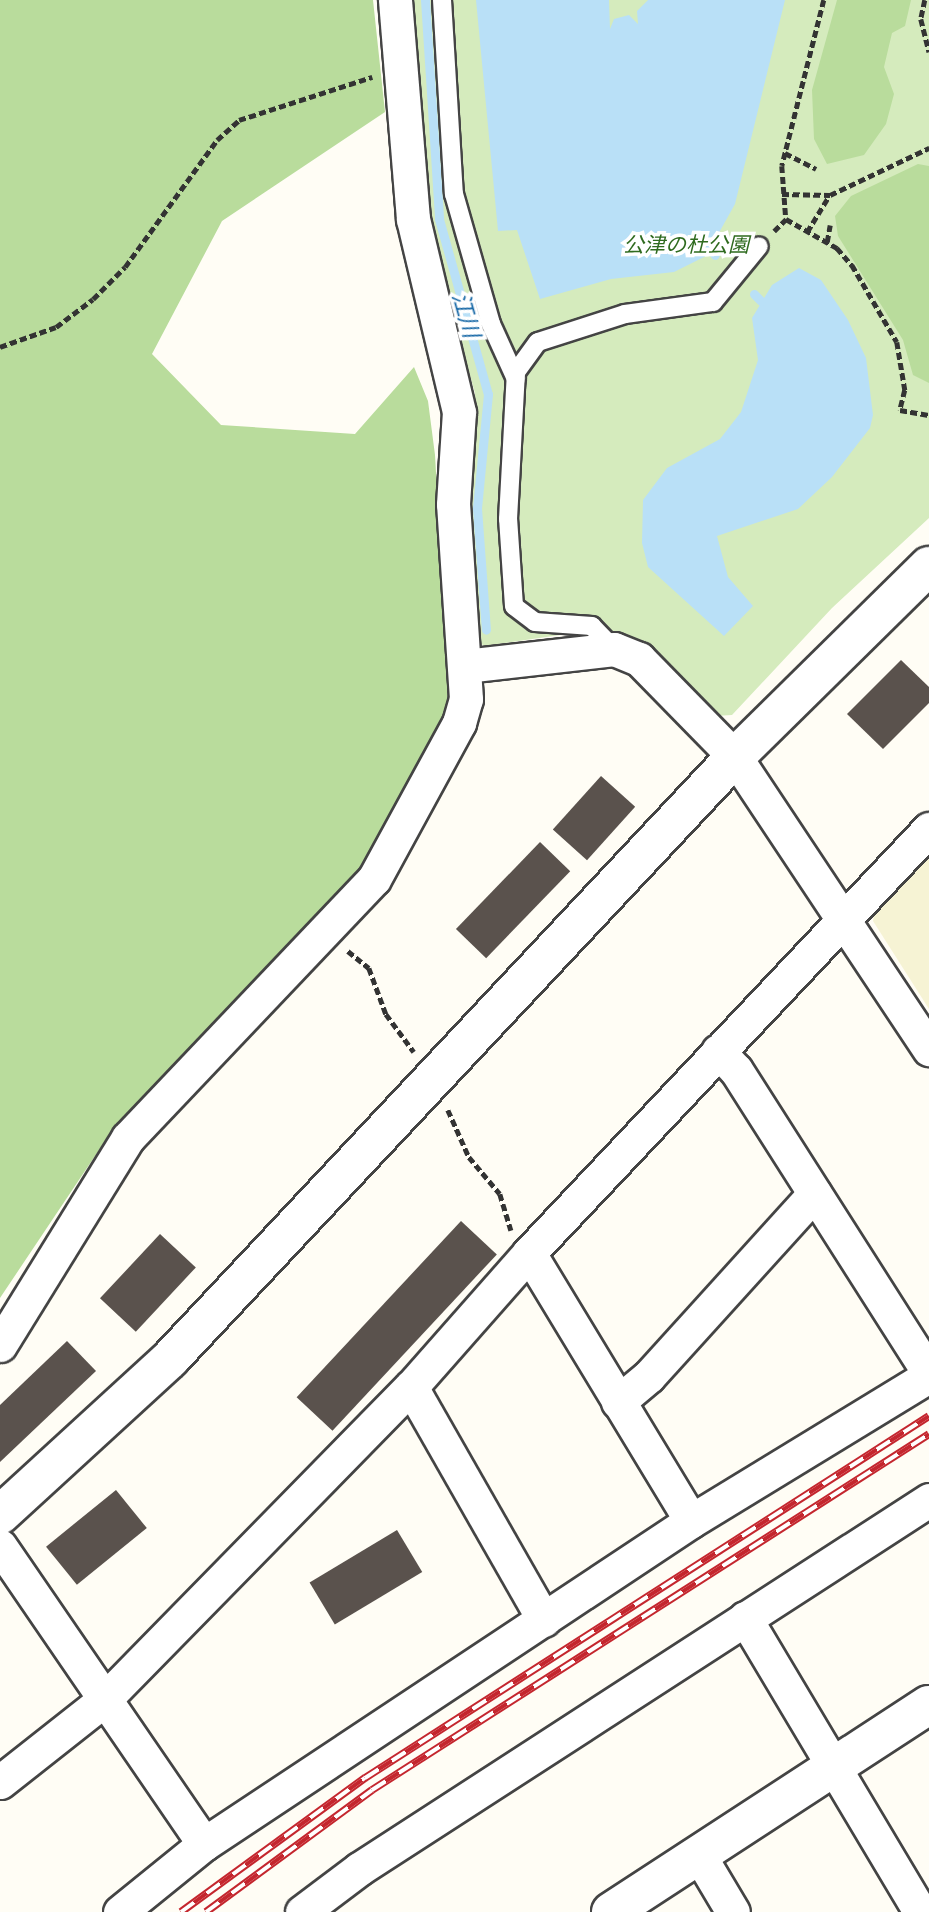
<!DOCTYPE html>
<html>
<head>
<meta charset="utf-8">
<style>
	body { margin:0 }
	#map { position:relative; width:929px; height:1912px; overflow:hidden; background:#fffdf5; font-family:"Source Serif 4","Noto Sans JP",serif }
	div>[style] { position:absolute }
	.farmland>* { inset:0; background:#f6f3d4 }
	.green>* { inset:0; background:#d5ebbd }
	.forest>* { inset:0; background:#b9dc9c }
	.water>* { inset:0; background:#b9e0f7 }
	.stream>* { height:9px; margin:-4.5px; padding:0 4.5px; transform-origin:4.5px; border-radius:4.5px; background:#b9e0f7 }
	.building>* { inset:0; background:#5a524d; transform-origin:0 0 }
	.path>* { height:4.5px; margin-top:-2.25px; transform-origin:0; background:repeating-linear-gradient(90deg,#333 0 7px,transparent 0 10.5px) }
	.roads { filter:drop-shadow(2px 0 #444) drop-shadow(-2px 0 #444) drop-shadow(0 2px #444) drop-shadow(0 -2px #444) }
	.service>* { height:18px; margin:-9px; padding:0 9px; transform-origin:9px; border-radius:9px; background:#fff }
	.minor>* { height:33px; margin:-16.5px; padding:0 16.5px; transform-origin:16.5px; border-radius:16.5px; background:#fff }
	.tertiary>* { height:38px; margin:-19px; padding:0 19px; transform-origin:19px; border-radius:19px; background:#fff }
	.rail>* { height:8px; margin-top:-4px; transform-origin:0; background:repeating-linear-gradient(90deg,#fff 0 16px,#c4262e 0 32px); box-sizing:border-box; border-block:2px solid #c4262e }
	span { translate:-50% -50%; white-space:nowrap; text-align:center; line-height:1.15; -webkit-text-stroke:7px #fff; paint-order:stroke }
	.park-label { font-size:21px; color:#2f6b1f; font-style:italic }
	.water-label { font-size:23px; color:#1768a6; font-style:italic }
</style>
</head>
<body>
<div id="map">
	<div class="farmland">
		<i style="clip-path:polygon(929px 850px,929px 1009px,873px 921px,876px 903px)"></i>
	</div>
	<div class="green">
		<i style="clip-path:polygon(412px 0,929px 0,929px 518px,832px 608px,732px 715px,715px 716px,634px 639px,578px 642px,567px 634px,484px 646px,476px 639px,467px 509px,475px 393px,426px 221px)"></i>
	</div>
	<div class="forest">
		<i style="clip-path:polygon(0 0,373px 0,385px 112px,222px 221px,152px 354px,221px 425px,355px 434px,414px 367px,428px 401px,435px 455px,449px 701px,434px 741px,370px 858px,111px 1132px,0 1298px)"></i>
		<i style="clip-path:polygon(837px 0,911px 0,905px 26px,892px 33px,884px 67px,894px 94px,886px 124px,864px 155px,827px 164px,814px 139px,812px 90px)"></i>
		<i style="clip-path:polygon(918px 164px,929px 166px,929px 383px,913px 375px,903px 340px,838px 236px,835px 216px,851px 196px)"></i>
	</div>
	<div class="water">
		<i style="clip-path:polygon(476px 0,609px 0,610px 29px,614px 19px,629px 15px,638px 24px,637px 11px,648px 0,785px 0,735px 204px,706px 256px,674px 272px,611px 279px,540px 299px,517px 230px,498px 231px)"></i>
		<i style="clip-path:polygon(799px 268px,821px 280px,848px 320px,866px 358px,873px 415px,870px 428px,832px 477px,798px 509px,717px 536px,728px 577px,753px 606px,724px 636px,648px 567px,642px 543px,643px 500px,667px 468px,720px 439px,741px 412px,758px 360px,752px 318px,772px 285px)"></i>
	</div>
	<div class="stream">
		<i style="left:425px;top:0;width:219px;rotate:86.3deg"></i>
		<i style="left:439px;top:219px;width:182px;rotate:74.4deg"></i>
		<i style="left:488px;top:394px;width:115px;rotate:95.5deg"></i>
		<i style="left:477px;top:508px;width:122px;rotate:85.8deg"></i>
		<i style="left:706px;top:244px;width:14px;rotate:51deg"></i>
		<i style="left:754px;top:294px;width:10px;rotate:45deg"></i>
	</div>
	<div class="building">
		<i style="clip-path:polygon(901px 660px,929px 687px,929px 703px,883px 749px,847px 714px)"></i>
		<i style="left:601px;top:776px;width:46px;height:72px;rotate:42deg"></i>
		<i style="left:540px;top:842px;width:42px;height:121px;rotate:44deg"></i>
		<i style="left:461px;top:1221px;width:49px;height:241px;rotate:43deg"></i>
		<i style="left:160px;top:1234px;width:49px;height:88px;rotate:43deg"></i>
		<i style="clip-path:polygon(67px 1341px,96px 1371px,0 1462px,0 1405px)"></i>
		<i style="left:116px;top:1490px;width:49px;height:90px;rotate:51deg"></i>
		<i style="left:397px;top:1530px;width:49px;height:102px;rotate:59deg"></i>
	</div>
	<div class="path">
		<i style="left:824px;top:0;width:171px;rotate:104.2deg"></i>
		<i style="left:782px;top:166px;width:53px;rotate:85.7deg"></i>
		<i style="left:786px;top:219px;width:59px;rotate:29.6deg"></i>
		<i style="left:837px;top:248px;width:23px;rotate:49deg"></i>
		<i style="left:852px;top:265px;width:89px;rotate:59.7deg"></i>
		<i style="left:897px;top:342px;width:49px;rotate:80.5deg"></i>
		<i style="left:905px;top:390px;width:21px;rotate:104deg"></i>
		<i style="left:900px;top:410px;width:29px;rotate:10deg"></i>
		<i style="left:925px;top:0;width:19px;rotate:102deg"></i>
		<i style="left:921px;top:19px;width:34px;rotate:76deg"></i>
		<i style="left:785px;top:153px;width:35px;rotate:27deg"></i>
		<i style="left:782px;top:194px;width:48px;rotate:1.2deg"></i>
		<i style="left:830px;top:195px;width:110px;rotate:-25.4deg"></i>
		<i style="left:774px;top:231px;width:17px;rotate:-45deg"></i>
		<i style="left:807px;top:232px;width:42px;rotate:-58.6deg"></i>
		<i style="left:827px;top:242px;width:17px;rotate:-80deg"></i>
		<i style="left:0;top:347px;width:59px;rotate:-19.7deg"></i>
		<i style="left:56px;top:327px;width:46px;rotate:-37.1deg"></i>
		<i style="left:93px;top:299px;width:45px;rotate:-45deg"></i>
		<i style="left:125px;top:267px;width:157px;rotate:-54.1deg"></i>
		<i style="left:217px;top:140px;width:30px;rotate:-42deg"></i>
		<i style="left:239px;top:120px;width:140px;rotate:-17.9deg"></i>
		<i style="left:348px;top:951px;width:27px;rotate:39deg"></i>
		<i style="left:369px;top:968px;width:49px;rotate:69.7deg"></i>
		<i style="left:386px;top:1014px;width:47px;rotate:53.6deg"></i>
		<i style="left:448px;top:1110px;width:51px;rotate:65.9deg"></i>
		<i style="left:469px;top:1157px;width:48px;rotate:50deg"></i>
		<i style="left:500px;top:1194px;width:38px;rotate:73deg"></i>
	</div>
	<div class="roads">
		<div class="service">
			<i style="left:442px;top:0;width:194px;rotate:86.5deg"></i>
			<i style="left:454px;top:194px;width:135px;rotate:74.1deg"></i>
			<i style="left:491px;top:324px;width:60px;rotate:65.6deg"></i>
			<i style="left:614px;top:649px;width:32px;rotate:-134deg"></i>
			<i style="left:592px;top:626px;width:57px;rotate:-176deg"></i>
			<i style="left:535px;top:622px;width:26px;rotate:-143deg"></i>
			<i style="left:514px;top:606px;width:87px;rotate:-93.9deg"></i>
			<i style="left:508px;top:519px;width:147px;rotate:-86.9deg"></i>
			<i style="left:516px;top:372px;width:37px;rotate:-54deg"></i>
			<i style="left:538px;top:342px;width:91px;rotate:-17.8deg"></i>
			<i style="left:625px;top:314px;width:89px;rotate:-7.8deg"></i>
			<i style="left:713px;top:302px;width:72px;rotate:-50.6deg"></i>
		</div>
		<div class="minor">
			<i style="left:465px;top:666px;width:150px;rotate:-6.5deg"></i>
			<i style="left:614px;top:649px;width:27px;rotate:22deg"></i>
			<i style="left:639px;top:659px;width:137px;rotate:45.6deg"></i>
			<i style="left:735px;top:757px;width:351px;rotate:56.4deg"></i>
			<i style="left:718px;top:1051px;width:26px;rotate:47deg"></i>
			<i style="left:736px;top:1070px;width:359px;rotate:57.5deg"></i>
			<i style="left:529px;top:1253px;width:313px;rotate:58.8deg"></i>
			<i style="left:0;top:1345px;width:243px;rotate:-58.3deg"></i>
			<i style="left:128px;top:1138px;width:357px;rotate:-46.5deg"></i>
			<i style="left:374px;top:879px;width:178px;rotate:-61.4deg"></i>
			<i style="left:459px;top:723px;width:25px;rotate:-74deg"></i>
			<i style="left:466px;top:699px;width:195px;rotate:-93.8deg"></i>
			<i style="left:453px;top:504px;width:92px;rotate:-86.3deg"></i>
			<i style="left:459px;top:412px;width:198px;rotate:-103.4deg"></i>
			<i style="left:413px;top:219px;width:220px;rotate:-94.7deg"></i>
			<i style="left:411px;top:1387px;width:268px;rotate:60.3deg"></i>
			<i style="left:618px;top:1402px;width:40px;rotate:-40deg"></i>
			<i style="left:649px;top:1376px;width:246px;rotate:-47.8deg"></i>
			<i style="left:0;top:1546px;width:361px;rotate:55.6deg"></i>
			<i style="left:745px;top:1618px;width:342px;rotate:59.2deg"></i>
			<i style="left:0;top:1782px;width:134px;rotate:-38.3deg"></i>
			<i style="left:105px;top:1699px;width:437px;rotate:-45.6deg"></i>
			<i style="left:411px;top:1387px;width:179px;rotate:-48.6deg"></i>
			<i style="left:529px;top:1253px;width:583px;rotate:-46.67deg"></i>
			<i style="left:699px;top:1855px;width:66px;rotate:59.2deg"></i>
			<i style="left:120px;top:1912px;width:108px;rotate:-39deg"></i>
			<i style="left:204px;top:1844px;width:584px;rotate:-33.55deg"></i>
			<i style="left:691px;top:1521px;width:279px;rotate:-31.4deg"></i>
			<i style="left:302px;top:1912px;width:71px;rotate:-37deg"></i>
			<i style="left:359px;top:1869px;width:679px;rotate:-32.92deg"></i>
		</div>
		<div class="tertiary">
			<i style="left:0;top:1515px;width:231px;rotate:-42.5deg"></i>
			<i style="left:170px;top:1359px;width:826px;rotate:-46.82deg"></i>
			<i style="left:735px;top:757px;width:272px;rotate:-44.6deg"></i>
			<i style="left:611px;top:1912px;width:379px;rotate:-33.1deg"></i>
		</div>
	</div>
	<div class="rail">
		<i style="left:181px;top:1912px;width:228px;rotate:-36.1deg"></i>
		<i style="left:365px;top:1778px;width:670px;rotate:-32.69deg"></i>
		<i style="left:206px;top:1912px;width:206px;rotate:-36.3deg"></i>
		<i style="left:372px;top:1790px;width:661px;rotate:-32.58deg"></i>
	</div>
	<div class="park-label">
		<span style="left:686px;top:245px">公津の杜公園</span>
	</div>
	<div class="water-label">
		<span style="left:466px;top:315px;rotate:74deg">江川</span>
	</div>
</div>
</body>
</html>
